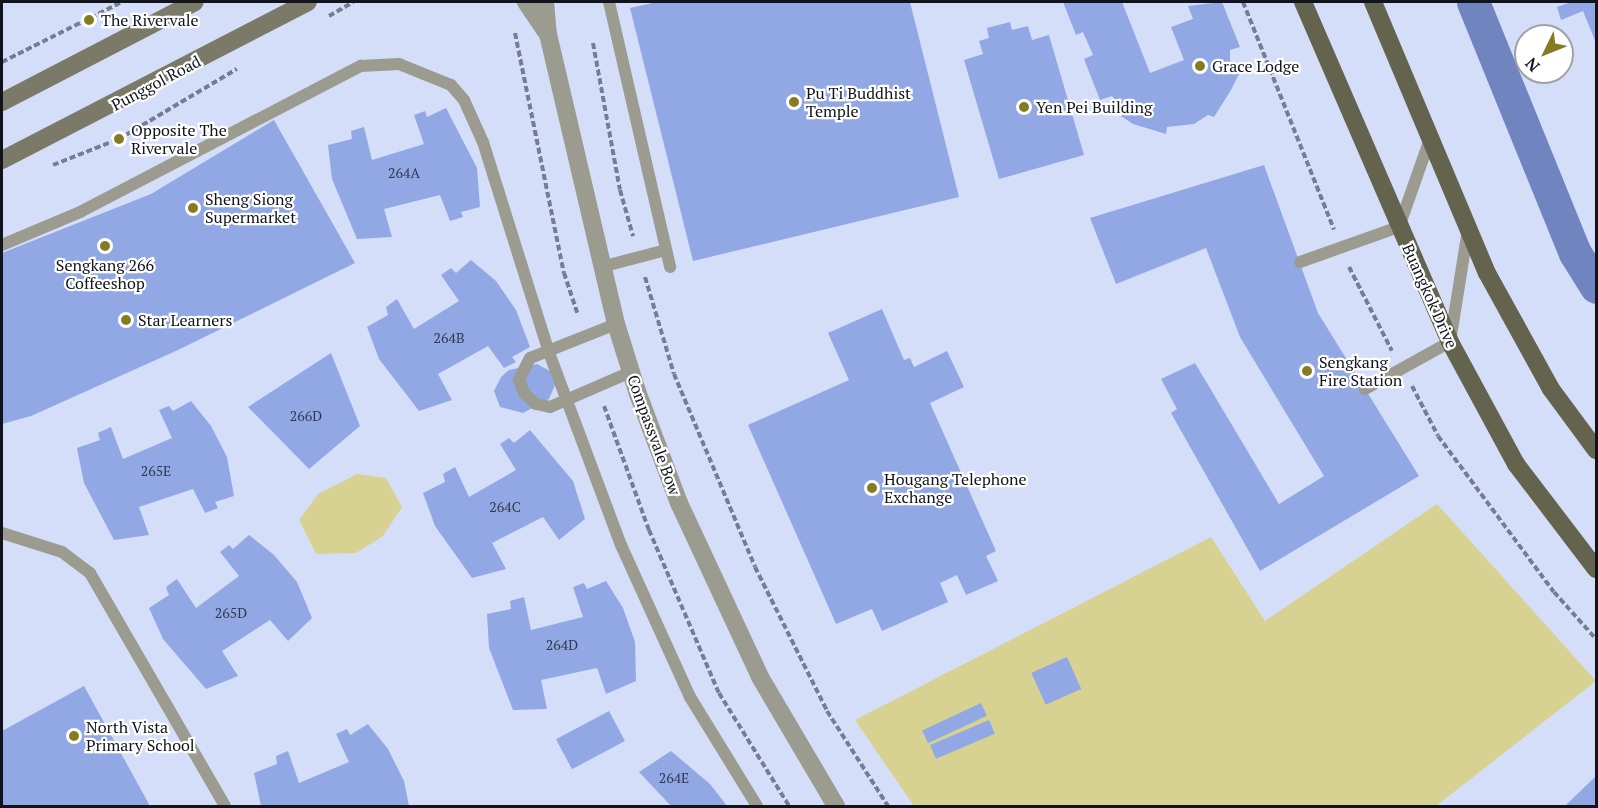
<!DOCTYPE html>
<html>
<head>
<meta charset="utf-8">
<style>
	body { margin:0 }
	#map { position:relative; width:1598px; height:808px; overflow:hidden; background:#d4def8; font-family:"PT Serif",serif }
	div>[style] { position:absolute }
	.green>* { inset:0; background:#d7d292 }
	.canal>* { height:33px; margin:-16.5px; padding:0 16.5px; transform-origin:16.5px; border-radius:16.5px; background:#7085bf }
	.building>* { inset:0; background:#91a8e4; transform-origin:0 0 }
	.path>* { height:4px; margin-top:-2px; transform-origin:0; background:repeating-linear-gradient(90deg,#767d8f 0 6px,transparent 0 9px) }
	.service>* { height:12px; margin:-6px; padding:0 6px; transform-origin:6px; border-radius:6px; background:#9c9b8f }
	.minor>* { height:18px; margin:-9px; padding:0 9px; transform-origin:9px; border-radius:9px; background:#9c9b8f }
	.secondary>* { height:18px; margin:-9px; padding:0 9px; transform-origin:9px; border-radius:9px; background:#7b7a69 }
	.primary>* { height:18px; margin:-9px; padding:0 9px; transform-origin:9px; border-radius:9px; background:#64634e }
	.dots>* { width:16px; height:16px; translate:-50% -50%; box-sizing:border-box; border:3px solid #fff; border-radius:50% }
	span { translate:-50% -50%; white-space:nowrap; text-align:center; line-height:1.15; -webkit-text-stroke:4.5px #fff; paint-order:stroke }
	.number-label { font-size:14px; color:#31394f }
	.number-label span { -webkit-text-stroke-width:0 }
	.poi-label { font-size:16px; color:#11141d }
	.left { translate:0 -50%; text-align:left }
	.street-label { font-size:16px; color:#11141d }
	.frame { position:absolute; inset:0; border:3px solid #11141d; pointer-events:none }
	.north { position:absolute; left:1514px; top:24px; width:60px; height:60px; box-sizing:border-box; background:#fff; border:2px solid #a0a1a5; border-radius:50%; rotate:227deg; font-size:16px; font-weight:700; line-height:24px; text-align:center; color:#11141d }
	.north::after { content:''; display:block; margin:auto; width:21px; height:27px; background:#857c22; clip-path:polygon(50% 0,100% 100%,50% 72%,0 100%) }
</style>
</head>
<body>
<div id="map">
	<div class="green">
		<i style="clip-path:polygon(357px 474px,386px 478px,402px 507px,383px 536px,356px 553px,316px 554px,299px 520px,318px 494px)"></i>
		<i style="clip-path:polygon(1437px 504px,1596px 681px,1436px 806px,914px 806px,855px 720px,1211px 537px,1265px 621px)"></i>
	</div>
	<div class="canal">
		<i style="left:1473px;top:2px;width:271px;rotate:67.9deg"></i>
		<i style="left:1575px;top:253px;width:40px;rotate:58deg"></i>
	</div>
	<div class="building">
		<i style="clip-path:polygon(657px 2px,910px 2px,959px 197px,693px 261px,630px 8px)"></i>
		<i style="clip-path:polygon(1063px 2px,1122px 2px,1150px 73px,1184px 60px,1171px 27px,1193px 19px,1188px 6px,1222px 2px,1240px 47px,1230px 50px,1230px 71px,1239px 74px,1231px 90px,1214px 117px,1208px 115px,1194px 124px,1167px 127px,1166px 134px,1133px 124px,1121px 116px,1124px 111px,1112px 96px,1100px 100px,1084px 59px,1093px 55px,1083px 32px,1076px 35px)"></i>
		<i style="clip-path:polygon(1571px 2px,1596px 2px,1596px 43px,1583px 11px,1561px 20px,1557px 7px)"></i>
		<i style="clip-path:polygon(1010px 22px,1012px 30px,1028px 26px,1032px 40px,1049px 35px,1084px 155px,999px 179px,964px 60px,983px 54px,979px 41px,989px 38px,987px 28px)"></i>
		<i style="clip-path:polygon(446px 108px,477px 168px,480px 207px,461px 212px,463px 217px,450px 221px,440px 195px,384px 209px,392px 237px,357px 239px,332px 179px,328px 145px,352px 139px,351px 131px,364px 127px,372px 160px,424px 144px,414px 115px,425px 111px,427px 117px)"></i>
		<i style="clip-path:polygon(274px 120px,355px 263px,178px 350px,31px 416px,2px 424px,2px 253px,151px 194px)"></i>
		<i style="clip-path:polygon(1264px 165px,1318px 313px,1419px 476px,1260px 571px,1171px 413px,1177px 409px,1161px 379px,1195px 363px,1279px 504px,1324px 476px,1240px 337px,1206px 248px,1116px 284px,1090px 218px)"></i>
		<i style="clip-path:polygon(471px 260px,496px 281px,516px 310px,530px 347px,512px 357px,516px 362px,504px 368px,488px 346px,438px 374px,452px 400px,419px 411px,379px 359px,367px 327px,388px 315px,386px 307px,397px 299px,414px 329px,459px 301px,441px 275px,451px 268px,456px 273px)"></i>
		<i style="clip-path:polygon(882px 309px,904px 360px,910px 358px,914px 367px,947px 351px,964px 387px,930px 403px,996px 551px,986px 556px,998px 581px,966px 595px,957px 575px,940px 583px,948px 602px,882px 631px,872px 609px,836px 624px,748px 425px,849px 380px,828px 333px)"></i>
		<i style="clip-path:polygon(331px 353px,360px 426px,309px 469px,248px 407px)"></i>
		<i style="clip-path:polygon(537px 364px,550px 371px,555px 385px,549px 399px,523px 413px,500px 407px,494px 391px,501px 377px,509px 370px)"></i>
		<i style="clip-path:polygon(191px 401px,211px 426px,227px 457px,234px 496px,215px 502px,218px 508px,205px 513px,193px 489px,139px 507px,149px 535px,114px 540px,84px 483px,77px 448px,100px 440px,98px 433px,111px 427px,123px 459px,172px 438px,159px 410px,169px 406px,173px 411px)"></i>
		<i style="clip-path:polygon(530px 430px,573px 481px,585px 519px,559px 540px,543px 517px,492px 543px,506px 569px,472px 578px,435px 526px,423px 493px,445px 482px,443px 474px,455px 467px,469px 497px,516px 470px,500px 444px,509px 438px,514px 443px)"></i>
		<i style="clip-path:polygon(249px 535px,274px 555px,297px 582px,312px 618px,288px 641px,270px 620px,222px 651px,238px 676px,206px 689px,163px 639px,149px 608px,169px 595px,166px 587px,177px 579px,196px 608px,239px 576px,220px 552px,229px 545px,233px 549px)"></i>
		<i style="clip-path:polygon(606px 581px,623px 608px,635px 642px,636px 681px,606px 694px,597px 668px,541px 680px,547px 709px,513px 710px,489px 648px,487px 614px,511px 609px,510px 601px,524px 597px,531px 630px,583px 617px,573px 587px,584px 583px,587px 589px)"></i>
		<i style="left:1067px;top:657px;width:35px;height:39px;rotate:66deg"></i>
		<i style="clip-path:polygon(84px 686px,150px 806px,2px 806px,2px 731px)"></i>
		<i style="left:981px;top:703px;width:14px;height:65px;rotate:65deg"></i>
		<i style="left:609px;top:711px;width:34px;height:60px;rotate:62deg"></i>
		<i style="left:989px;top:720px;width:15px;height:64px;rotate:67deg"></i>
		<i style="clip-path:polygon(368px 724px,388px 749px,404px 781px,409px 806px,261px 806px,254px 773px,277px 764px,276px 756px,288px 751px,299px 783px,349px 762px,336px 734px,347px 729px,350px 735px)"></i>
		<i style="clip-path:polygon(671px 751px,710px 784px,727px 806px,671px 806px,639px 772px)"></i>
		<i style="clip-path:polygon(1596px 776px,1596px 806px,1566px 805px)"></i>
	</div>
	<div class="path">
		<i style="left:1243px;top:2px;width:245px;rotate:68.2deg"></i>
		<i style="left:329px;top:16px;width:28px;rotate:-30deg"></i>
		<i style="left:515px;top:33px;width:245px;rotate:78.5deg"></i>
		<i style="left:564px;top:273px;width:44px;rotate:71.6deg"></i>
		<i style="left:593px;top:43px;width:149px;rotate:79.6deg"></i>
		<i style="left:620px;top:190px;width:48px;rotate:74.2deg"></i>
		<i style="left:2px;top:62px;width:134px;rotate:-26.6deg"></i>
		<i style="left:53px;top:165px;width:71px;rotate:-21.5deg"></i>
		<i style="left:119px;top:139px;width:137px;rotate:-30.7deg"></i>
		<i style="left:1349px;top:267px;width:94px;rotate:62.9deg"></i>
		<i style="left:645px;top:277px;width:101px;rotate:73.4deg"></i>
		<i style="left:674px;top:374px;width:209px;rotate:67.2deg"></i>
		<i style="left:755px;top:567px;width:161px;rotate:63.4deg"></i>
		<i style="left:827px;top:711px;width:113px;rotate:57.3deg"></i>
		<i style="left:1412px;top:386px;width:56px;rotate:62.5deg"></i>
		<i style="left:1438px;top:436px;width:194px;rotate:53.4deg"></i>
		<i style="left:1554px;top:592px;width:63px;rotate:48.2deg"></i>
		<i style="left:604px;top:406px;width:132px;rotate:70.1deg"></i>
		<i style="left:649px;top:530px;width:177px;rotate:66.8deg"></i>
		<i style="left:719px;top:693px;width:133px;rotate:58.2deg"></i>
	</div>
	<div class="service">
		<i style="left:609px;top:2px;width:272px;rotate:77deg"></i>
		<i style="left:2px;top:245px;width:85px;rotate:-22.9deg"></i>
		<i style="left:80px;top:212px;width:317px;rotate:-27.5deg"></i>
		<i style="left:361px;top:66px;width:38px;rotate:-3deg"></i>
		<i style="left:399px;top:64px;width:56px;rotate:22deg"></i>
		<i style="left:451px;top:85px;width:20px;rotate:49deg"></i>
		<i style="left:464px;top:100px;width:46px;rotate:65.7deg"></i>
		<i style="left:483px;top:142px;width:218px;rotate:72.6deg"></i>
		<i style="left:548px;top:350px;width:208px;rotate:69.5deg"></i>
		<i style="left:621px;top:545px;width:167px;rotate:65.6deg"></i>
		<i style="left:690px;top:697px;width:128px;rotate:58.4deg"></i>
		<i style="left:1300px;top:262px;width:105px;rotate:-19.5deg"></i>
		<i style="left:1399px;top:227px;width:90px;rotate:-70.6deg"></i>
		<i style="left:605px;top:266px;width:63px;rotate:-14.7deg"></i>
		<i style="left:616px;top:324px;width:92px;rotate:158.4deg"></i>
		<i style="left:530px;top:358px;width:25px;rotate:117deg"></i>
		<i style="left:519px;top:380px;width:14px;rotate:69deg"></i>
		<i style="left:524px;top:393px;width:16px;rotate:43deg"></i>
		<i style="left:536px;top:404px;width:14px;rotate:12deg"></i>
		<i style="left:550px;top:407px;width:88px;rotate:-23.4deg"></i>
		<i style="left:1365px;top:389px;width:97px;rotate:-28.9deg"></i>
		<i style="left:1450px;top:342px;width:113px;rotate:-80.9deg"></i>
		<i style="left:2px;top:533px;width:63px;rotate:17.6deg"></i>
		<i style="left:62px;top:552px;width:35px;rotate:37deg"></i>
		<i style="left:90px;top:573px;width:269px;rotate:59.9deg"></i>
	</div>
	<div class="minor">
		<i style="left:526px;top:2px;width:34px;rotate:56deg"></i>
		<i style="left:545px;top:2px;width:32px;rotate:85deg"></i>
		<i style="left:548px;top:34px;width:298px;rotate:76.8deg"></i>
		<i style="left:616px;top:324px;width:73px;rotate:72.6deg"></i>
		<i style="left:638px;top:394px;width:116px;rotate:69.4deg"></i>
		<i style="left:679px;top:503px;width:192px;rotate:65deg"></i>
		<i style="left:760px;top:677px;width:150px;rotate:59.5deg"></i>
	</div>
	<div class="secondary">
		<i style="left:2px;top:102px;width:217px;rotate:-27.4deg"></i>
		<i style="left:2px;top:160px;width:344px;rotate:-27.3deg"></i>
	</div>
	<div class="primary">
		<i style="left:1303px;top:2px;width:370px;rotate:66.6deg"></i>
		<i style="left:1450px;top:342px;width:139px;rotate:61.6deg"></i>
		<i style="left:1516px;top:464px;width:132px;rotate:52.7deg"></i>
		<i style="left:1373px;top:2px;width:294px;rotate:67.2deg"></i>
		<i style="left:1487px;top:273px;width:132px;rotate:61.1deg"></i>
		<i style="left:1551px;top:389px;width:76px;rotate:53.6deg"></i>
	</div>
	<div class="dots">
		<i style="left:89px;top:20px;background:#857c22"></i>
		<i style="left:1200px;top:66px;background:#857c22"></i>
		<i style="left:794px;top:102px;background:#857c22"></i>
		<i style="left:1024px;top:107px;background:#857c22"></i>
		<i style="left:119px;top:139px;background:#857c22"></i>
		<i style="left:193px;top:208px;background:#857c22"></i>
		<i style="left:105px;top:246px;background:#857c22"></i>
		<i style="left:126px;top:320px;background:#857c22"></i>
		<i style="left:1307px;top:371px;background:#857c22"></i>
		<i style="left:872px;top:488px;background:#857c22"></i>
		<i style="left:74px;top:736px;background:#857c22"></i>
	</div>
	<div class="number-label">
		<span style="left:404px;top:173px">264A</span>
		<span style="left:449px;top:338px">264B</span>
		<span style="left:306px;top:416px">266D</span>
		<span style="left:156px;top:471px">265E</span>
		<span style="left:505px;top:507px">264C</span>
		<span style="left:231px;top:613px">265D</span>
		<span style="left:562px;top:645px">264D</span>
		<span style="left:674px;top:778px">264E</span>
	</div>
	<div class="poi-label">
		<span class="left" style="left:101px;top:20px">The Rivervale</span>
		<span class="left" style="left:1212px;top:66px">Grace Lodge</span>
		<span class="left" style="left:806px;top:102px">Pu Ti Buddhist<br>Temple</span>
		<span class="left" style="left:1036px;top:107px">Yen Pei Building</span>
		<span class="left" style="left:131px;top:139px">Opposite The<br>Rivervale</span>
		<span class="left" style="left:205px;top:208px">Sheng Siong<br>Supermarket</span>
		<span style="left:105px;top:274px">Sengkang 266<br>Coffeeshop</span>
		<span class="left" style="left:138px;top:320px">Star Learners</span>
		<span class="left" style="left:1319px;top:371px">Sengkang<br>Fire Station</span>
		<span class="left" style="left:884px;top:488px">Hougang Telephone<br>Exchange</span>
		<span class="left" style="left:86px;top:736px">North Vista<br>Primary School</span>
	</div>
	<div class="street-label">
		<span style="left:156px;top:83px;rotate:-28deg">Punggol Road</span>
		<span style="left:1430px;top:296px;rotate:66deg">Buangkok Drive</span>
		<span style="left:654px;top:435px;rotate:70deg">Compassvale Bow</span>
	</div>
	<div class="frame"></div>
	<div class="north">N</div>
</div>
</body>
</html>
